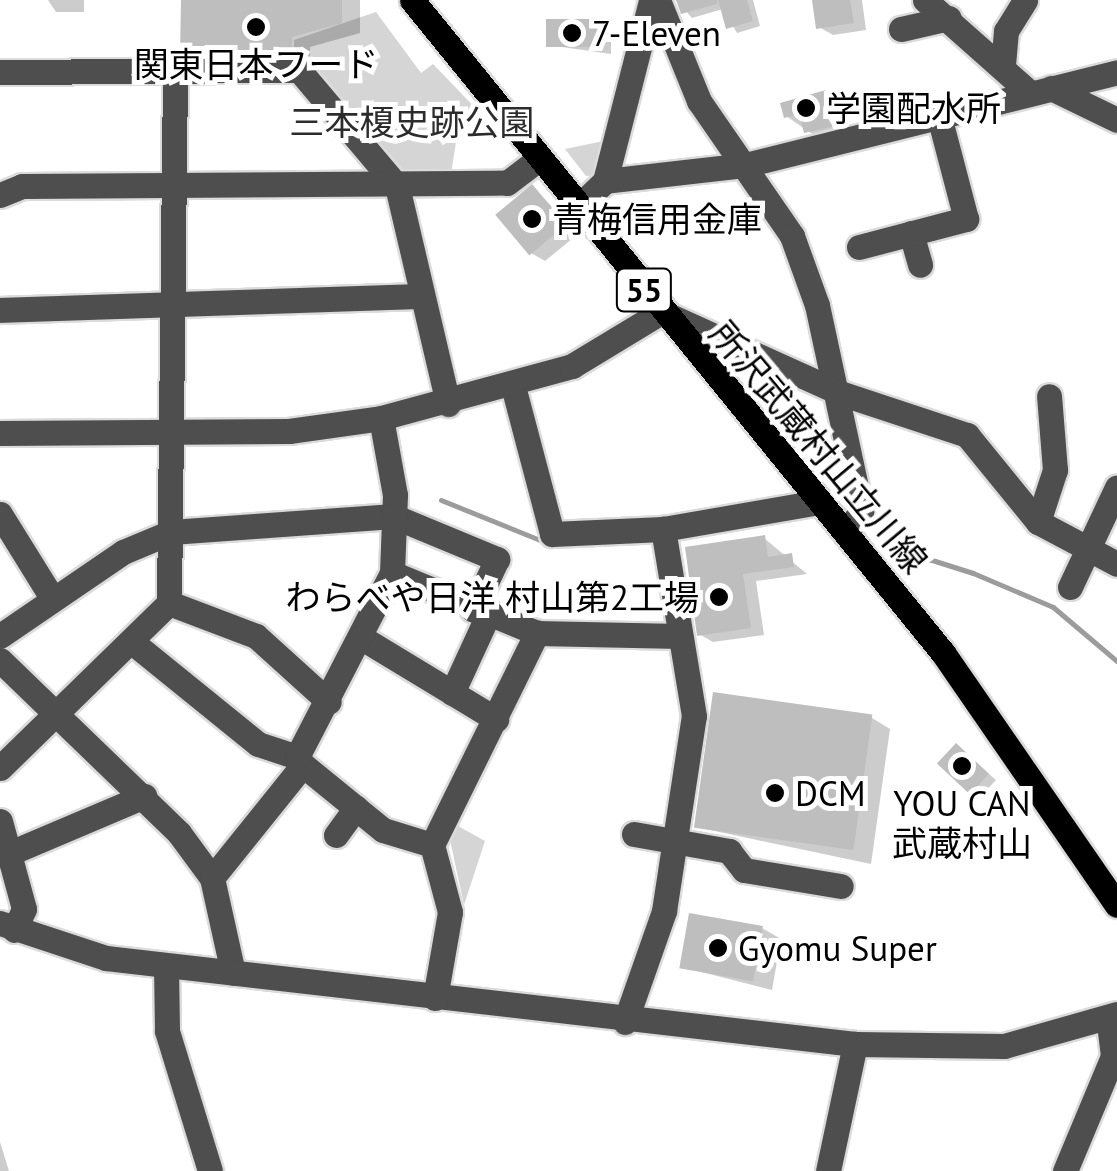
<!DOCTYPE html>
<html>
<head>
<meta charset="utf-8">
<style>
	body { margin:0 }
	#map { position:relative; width:1117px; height:1171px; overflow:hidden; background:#fff; font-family:"PT Sans","Noto Sans JP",sans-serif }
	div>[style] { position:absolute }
	.green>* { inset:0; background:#d5d5d5 }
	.shadow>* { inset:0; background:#0003 }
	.stream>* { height:5px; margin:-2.5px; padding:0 2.5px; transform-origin:2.5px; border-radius:2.5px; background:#9c9c9c }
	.building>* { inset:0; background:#bebebe; transform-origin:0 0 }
	.roads { filter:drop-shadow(2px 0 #dbdbdb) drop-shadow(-2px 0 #dbdbdb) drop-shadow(0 2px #dbdbdb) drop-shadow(0 -2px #dbdbdb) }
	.minor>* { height:25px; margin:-12.5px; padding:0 12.5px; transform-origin:12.5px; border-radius:12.5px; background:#4e4e4e }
	.major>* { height:25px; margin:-12.5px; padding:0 12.5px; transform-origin:12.5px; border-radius:12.5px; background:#000 }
	.dots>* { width:28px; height:28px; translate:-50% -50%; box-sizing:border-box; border:5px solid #fff; border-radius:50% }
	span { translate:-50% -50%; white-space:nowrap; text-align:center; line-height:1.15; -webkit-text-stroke:10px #fff; paint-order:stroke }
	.shield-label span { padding:2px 8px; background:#fff; border:2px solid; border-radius:8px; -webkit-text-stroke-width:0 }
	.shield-label { font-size:32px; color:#000; font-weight:700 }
	.poi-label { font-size:35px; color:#000 }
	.left { translate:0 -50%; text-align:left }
	.right { translate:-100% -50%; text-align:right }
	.park-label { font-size:35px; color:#2c2c2c }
	.street-label { font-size:35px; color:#000 }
</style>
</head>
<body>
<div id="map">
	<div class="green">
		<i style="clip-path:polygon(376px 12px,421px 73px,433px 64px,485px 118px,456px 142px,451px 174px,393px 177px,294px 57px,294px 40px)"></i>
		<i style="clip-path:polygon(604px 141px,599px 175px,586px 176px,565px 149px)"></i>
		<i style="clip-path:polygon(458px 826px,485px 841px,464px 905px,450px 840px)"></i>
	</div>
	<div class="shadow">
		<i style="clip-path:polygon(48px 0,84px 0,84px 12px,56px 12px)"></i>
		<i style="clip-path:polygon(294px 0,360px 0,360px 33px,310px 47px,310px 60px,293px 63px,202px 63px,183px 52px)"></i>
		<i style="clip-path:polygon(676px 0,753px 0,760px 26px,737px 33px,723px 9px,692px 18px)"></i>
		<i style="clip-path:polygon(815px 0,862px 0,866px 30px,833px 35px,819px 27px)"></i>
		<i style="clip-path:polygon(597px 22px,611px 30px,611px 54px,548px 45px)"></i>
		<i style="clip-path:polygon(825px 93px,839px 101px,848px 133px,821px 140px,786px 116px)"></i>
		<i style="clip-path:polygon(533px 187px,578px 234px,545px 261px,531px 253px)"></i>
		<i style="clip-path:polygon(764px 538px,807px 574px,756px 581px,764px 635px,713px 642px,699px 634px)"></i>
		<i style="clip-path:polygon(872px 718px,890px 729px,871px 864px,696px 827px)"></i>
		<i style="clip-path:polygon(956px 746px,996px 780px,980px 797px,971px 792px)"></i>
		<i style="clip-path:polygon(762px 928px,781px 939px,772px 990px,682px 967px)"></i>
		<i style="clip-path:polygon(0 1142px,9px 1171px,0 1171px)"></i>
	</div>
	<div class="stream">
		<i style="left:441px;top:500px;width:112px;rotate:22deg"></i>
		<i style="left:877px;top:561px;width:55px;rotate:-1deg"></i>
		<i style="left:932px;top:560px;width:43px;rotate:17.6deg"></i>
		<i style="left:973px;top:573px;width:87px;rotate:23deg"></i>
		<i style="left:1053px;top:607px;width:84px;rotate:40.2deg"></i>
	</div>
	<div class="building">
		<i style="clip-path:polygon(181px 0,342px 0,342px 23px,292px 37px,292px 50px,272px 54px,180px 53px)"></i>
		<i style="clip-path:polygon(676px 0,717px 0,717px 4px,681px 14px)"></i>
		<i style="clip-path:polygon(718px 0,747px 0,753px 21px,726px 29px)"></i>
		<i style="clip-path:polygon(812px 0,850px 0,854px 23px,816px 29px)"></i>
		<i style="left:546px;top:19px;width:52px;height:28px"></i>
		<i style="clip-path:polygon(826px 90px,836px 126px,804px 133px,799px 114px,784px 118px,780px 103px)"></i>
		<i style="left:532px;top:184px;width:53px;height:48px;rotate:50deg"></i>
		<i style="clip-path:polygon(765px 535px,768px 557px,792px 553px,794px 567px,743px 574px,751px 628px,697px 636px,685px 547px)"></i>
		<i style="left:713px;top:692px;width:161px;height:137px;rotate:8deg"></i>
		<i style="left:956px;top:743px;width:45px;height:28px;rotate:43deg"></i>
		<i style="left:689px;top:913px;width:75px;height:56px;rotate:10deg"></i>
	</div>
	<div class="roads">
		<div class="minor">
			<i style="left:658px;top:0;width:109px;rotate:67.9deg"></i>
			<i style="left:699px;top:101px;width:164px;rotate:55.4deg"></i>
			<i style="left:792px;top:236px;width:73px;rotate:70.1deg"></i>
			<i style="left:817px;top:305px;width:211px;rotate:77.9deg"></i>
			<i style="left:861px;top:511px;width:27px;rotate:124deg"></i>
			<i style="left:925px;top:0;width:140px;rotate:41.5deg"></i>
			<i style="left:901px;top:29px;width:49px;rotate:-12.9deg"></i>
			<i style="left:1003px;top:65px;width:34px;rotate:-85deg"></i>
			<i style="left:1006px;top:31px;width:36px;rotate:-58deg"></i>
			<i style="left:0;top:72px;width:299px;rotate:-0.4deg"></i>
			<i style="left:299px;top:70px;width:152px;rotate:49.8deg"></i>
			<i style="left:397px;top:186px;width:224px;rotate:76.8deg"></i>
			<i style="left:1051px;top:88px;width:73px;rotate:25.9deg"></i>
			<i style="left:605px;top:181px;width:141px;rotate:-6.5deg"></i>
			<i style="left:745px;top:165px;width:383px;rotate:-14deg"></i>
			<i style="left:0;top:195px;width:24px;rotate:-22deg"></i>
			<i style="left:22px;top:186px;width:485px;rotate:-0.4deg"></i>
			<i style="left:507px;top:183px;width:36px;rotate:-37deg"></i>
			<i style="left:576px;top:209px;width:40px;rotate:-44deg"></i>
			<i style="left:605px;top:181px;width:187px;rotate:-75.7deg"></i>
			<i style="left:911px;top:233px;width:33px;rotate:74deg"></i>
			<i style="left:859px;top:247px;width:111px;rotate:-14.7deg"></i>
			<i style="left:966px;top:219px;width:106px;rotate:-104.7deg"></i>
			<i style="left:0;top:310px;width:422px;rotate:-1.9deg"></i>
			<i style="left:513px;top:386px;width:153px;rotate:75.2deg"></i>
			<i style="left:552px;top:534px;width:111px;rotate:-2.6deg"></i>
			<i style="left:663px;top:529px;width:159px;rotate:-9.8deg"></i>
			<i style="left:0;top:433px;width:289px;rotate:-0.4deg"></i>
			<i style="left:289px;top:431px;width:93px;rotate:-8deg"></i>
			<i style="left:381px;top:418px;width:198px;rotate:-15.2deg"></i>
			<i style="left:572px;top:366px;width:104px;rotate:-31.2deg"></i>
			<i style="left:661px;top:312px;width:196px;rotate:24.3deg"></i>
			<i style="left:840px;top:393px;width:134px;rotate:18.3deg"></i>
			<i style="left:967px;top:435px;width:112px;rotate:50.8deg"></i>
			<i style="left:1038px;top:522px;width:89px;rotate:28deg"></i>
			<i style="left:0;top:514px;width:99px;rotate:58.2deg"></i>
			<i style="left:1038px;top:522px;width:55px;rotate:-71.9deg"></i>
			<i style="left:1055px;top:470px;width:74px;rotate:-94.6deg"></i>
			<i style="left:392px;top:573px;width:157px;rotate:22.5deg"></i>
			<i style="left:1070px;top:587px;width:110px;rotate:-64.8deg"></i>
			<i style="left:169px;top:603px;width:93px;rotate:20.8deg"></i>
			<i style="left:256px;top:636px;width:98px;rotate:42.1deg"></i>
			<i style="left:0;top:636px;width:149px;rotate:-34.3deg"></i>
			<i style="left:123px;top:552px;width:52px;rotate:-22.6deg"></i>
			<i style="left:171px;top:532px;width:223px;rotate:-4.1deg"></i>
			<i style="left:393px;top:516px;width:113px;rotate:22.5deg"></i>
			<i style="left:497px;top:559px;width:56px;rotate:115.2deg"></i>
			<i style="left:362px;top:638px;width:157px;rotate:31.2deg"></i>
			<i style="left:132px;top:642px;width:162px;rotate:39deg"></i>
			<i style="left:258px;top:744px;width:41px;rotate:18.4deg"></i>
			<i style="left:0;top:660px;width:249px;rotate:44deg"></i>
			<i style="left:179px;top:833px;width:56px;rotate:53.7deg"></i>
			<i style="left:212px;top:878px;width:97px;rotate:77.5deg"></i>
			<i style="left:452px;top:693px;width:84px;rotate:-65.3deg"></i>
			<i style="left:303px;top:765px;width:103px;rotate:39.1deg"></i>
			<i style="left:383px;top:830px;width:51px;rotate:17deg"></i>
			<i style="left:0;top:768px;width:236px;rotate:-44.3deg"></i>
			<i style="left:169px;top:603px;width:529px;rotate:-89.35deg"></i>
			<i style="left:0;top:821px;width:91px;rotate:74.7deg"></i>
			<i style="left:24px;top:909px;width:23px;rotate:115deg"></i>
			<i style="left:634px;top:834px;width:97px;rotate:10.1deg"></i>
			<i style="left:729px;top:851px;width:24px;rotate:52deg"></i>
			<i style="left:744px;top:870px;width:98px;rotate:9.4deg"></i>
			<i style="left:336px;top:835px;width:34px;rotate:-54deg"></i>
			<i style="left:10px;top:853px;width:146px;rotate:-23deg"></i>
			<i style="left:212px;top:878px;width:145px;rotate:-51.2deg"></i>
			<i style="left:303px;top:765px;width:10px;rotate:-127deg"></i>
			<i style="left:297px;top:757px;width:207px;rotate:-62.7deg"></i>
			<i style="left:392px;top:573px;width:78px;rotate:-87.8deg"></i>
			<i style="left:395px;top:495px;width:78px;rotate:-100.3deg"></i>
			<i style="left:0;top:923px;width:112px;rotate:18.3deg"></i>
			<i style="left:106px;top:958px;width:754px;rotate:6.55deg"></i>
			<i style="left:855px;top:1044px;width:149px;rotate:0.8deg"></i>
			<i style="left:1004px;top:1046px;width:117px;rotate:-15.8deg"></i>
			<i style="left:166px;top:966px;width:65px;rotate:89.1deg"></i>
			<i style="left:167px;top:1031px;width:146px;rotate:72.9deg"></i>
			<i style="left:435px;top:998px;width:87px;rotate:-80.1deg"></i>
			<i style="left:450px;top:912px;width:69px;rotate:-105deg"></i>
			<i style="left:432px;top:845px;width:237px;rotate:-63.7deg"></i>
			<i style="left:537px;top:633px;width:143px;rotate:1.2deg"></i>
			<i style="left:625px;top:1022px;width:118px;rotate:-70.6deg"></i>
			<i style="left:664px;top:911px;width:197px;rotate:-81.3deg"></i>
			<i style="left:694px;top:716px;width:190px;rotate:-99.4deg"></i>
			<i style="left:828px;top:1171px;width:130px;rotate:-78deg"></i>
			<i style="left:1065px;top:1171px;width:125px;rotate:-67.3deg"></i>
			<i style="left:1113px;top:1056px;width:38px;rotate:-97deg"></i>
		</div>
		<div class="major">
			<i style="left:412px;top:0;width:842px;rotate:50.88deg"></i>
			<i style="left:943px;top:653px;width:306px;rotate:55.4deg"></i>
		</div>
	</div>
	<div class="dots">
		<i style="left:256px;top:27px;background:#000"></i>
		<i style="left:572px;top:33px;background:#000"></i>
		<i style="left:806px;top:108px;background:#000"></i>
		<i style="left:532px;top:219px;background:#000"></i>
		<i style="left:719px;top:597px;background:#000"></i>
		<i style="left:962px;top:766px;background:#000"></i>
		<i style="left:775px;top:793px;background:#000"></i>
		<i style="left:718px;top:948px;background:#000"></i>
	</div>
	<div class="shield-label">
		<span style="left:644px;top:290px">55</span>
	</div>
	<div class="poi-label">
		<span class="left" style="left:592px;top:33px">7-Eleven</span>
		<span style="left:256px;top:64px">関東日本フード</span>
		<span class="left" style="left:826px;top:108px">学園配水所</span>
		<span class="left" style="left:552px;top:219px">青梅信用金庫</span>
		<span class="right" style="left:699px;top:597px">わらべや日洋 村山第2工場</span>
		<span class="left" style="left:795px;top:793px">DCM</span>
		<span style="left:962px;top:823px">YOU CAN<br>武蔵村山</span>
		<span class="left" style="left:738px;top:948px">Gyomu Super</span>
	</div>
	<div class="park-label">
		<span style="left:412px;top:122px">三本榎史跡公園</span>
	</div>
	<div class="street-label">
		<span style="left:819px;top:447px;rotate:50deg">所沢武蔵村山立川線</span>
	</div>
</div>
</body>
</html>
